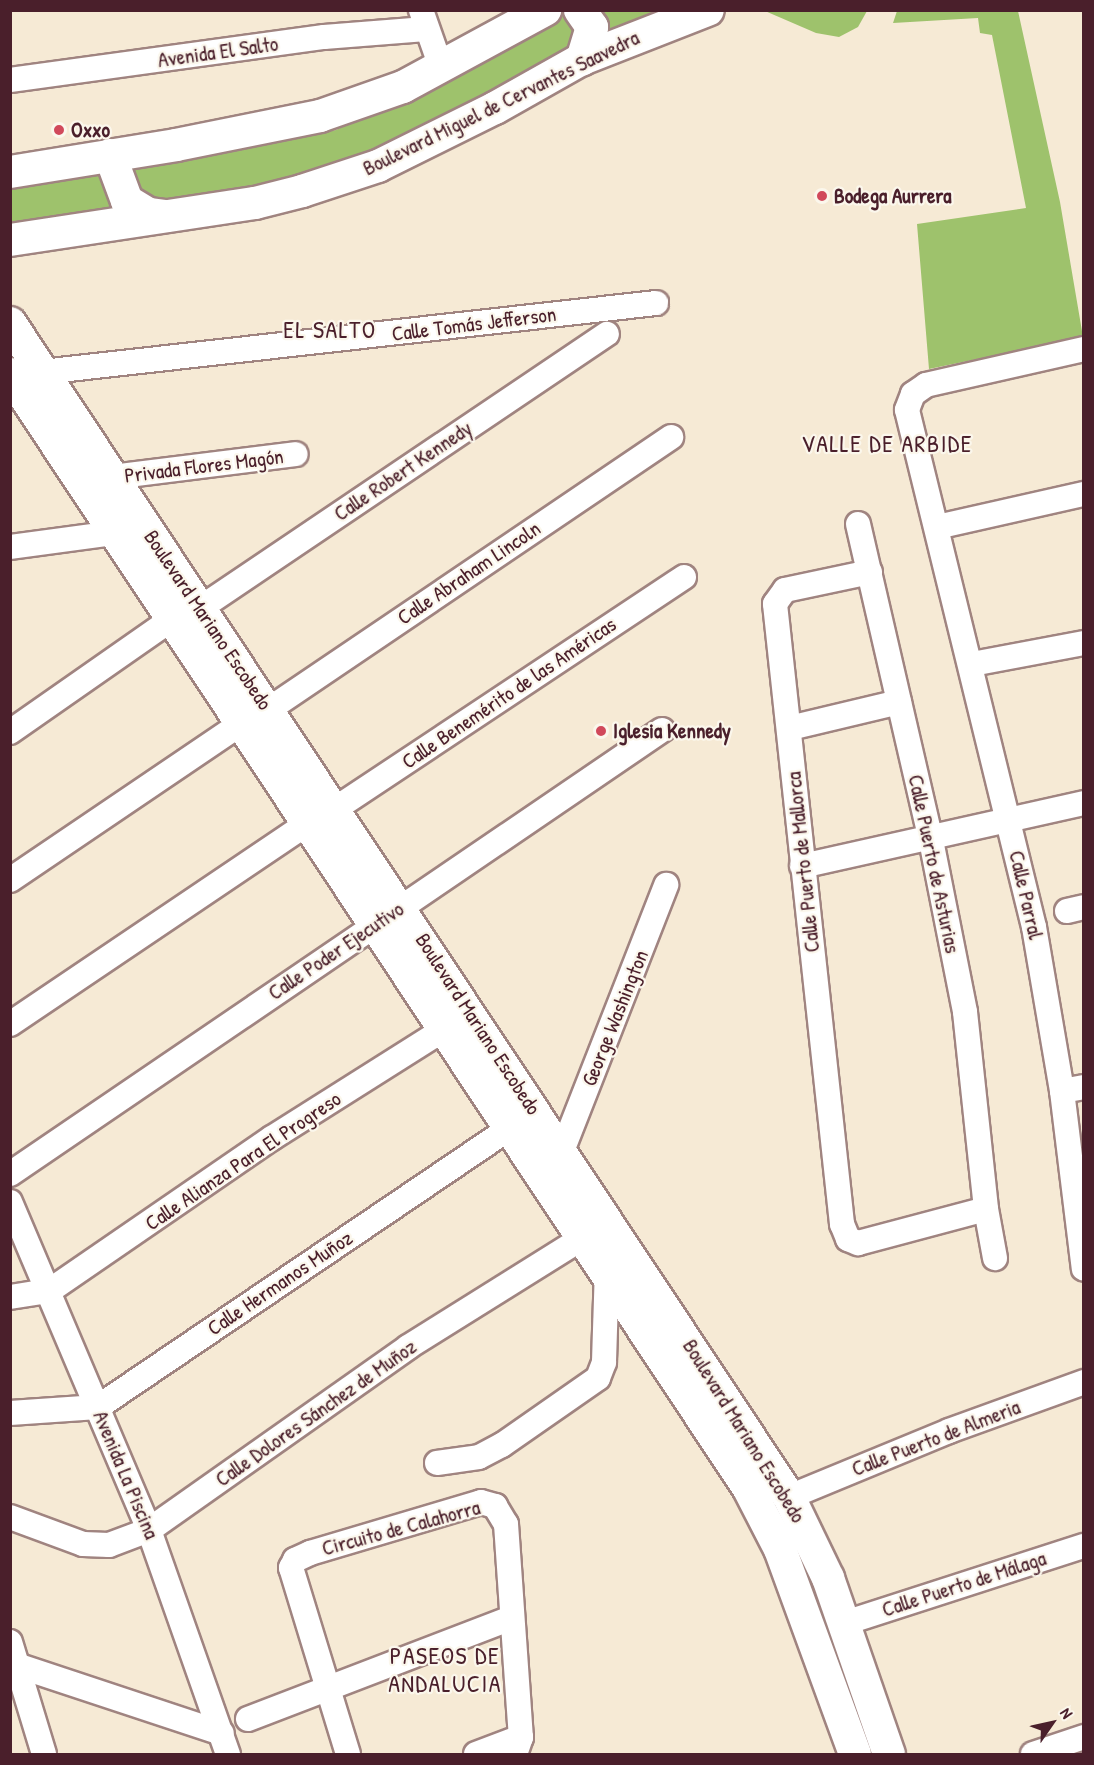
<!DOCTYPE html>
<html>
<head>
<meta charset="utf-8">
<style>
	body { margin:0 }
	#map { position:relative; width:1094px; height:1765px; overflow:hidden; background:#f6ead5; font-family:"Patrick Hand",sans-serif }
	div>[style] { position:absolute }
	.green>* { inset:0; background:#9ec26c }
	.roads { filter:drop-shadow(2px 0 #a08480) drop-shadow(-2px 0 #a08480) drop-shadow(0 2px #a08480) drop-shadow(0 -2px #a08480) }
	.minor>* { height:24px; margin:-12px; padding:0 12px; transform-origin:12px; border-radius:12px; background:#fff }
	.major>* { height:32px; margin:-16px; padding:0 16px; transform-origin:16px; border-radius:16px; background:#fff }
	.dots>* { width:16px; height:16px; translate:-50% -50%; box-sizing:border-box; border:3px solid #fbf7ec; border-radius:50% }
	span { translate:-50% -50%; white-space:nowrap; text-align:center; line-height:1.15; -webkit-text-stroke:4.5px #fbf7ec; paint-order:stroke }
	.street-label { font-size:21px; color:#4a1f2b }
	.poi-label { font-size:21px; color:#4a1f2b; font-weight:700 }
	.left { translate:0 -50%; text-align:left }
	.quarter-label { font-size:24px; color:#4a1f2b; letter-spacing:1.5px }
	.frame { position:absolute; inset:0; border:12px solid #4a1f2b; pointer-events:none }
	.north { position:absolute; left:1022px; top:1693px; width:60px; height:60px; -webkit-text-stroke:4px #fbf7ec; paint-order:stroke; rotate:56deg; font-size:16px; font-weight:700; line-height:24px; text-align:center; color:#4a1f2b }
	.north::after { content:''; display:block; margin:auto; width:21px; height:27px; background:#4a1f2b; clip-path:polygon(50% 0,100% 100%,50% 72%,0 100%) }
</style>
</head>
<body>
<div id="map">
	<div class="green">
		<i style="clip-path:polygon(572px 11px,683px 11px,298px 186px,11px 229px,11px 186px,336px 130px)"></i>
		<i style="clip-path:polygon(765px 11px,867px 11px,858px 27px,839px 37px,816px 33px)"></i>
		<i style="clip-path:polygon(897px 11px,1018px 11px,1060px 202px,1083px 337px,929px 369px,917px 224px,1026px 208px,992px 35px,980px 33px,978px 18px,893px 23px)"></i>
	</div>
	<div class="roads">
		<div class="minor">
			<i style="left:421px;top:10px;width:60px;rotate:70.7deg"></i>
			<i style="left:10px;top:80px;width:317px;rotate:-7.8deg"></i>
			<i style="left:324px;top:37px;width:102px;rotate:-4.5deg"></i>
			<i style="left:1084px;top:349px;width:162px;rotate:167.2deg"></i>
			<i style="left:926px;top:385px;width:16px;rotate:145deg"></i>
			<i style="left:913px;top:394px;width:17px;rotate:111deg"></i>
			<i style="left:907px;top:410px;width:532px;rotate:76.2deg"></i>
			<i style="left:1034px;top:927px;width:166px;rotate:80.3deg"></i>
			<i style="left:1062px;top:1091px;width:179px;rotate:83deg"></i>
			<i style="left:42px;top:372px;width:618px;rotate:-6.41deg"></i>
			<i style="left:112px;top:477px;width:185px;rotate:-7.1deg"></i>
			<i style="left:858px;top:524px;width:324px;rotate:77deg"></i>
			<i style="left:931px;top:840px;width:175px;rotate:78.8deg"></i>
			<i style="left:965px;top:1012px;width:198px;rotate:83.9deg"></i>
			<i style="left:986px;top:1209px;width:50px;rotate:79.6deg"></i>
			<i style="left:937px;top:527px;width:151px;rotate:-12.7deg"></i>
			<i style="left:10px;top:547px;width:105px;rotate:-7.7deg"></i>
			<i style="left:870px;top:572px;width:87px;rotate:168deg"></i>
			<i style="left:785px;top:590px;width:17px;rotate:126deg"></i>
			<i style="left:775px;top:604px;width:624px;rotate:83.83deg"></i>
			<i style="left:842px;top:1224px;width:16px;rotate:68deg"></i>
			<i style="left:848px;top:1239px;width:11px;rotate:22deg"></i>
			<i style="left:858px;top:1243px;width:132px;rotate:-14.9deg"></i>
			<i style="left:199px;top:609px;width:492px;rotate:-34deg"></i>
			<i style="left:972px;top:664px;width:114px;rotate:-10.6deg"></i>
			<i style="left:268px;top:710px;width:487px;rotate:-34.1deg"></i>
			<i style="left:790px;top:728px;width:112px;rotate:-13.4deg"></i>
			<i style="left:10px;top:732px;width:198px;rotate:-34.9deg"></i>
			<i style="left:335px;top:809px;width:419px;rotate:-33.6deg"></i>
			<i style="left:802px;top:866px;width:289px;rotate:-12.6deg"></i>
			<i style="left:10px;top:880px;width:280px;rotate:-34.1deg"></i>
			<i style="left:1067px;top:911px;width:17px;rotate:-13deg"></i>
			<i style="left:10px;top:1024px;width:359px;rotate:-34deg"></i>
			<i style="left:1062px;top:1091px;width:22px;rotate:-10deg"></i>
			<i style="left:562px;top:1151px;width:286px;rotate:-68.6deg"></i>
			<i style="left:10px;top:1174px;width:789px;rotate:-34.25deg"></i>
			<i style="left:10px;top:1202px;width:356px;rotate:67deg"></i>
			<i style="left:149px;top:1530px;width:238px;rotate:70.6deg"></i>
			<i style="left:10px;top:1297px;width:39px;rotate:-9deg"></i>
			<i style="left:49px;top:1291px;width:270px;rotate:-34.5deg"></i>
			<i style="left:272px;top:1138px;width:219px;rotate:-32.3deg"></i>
			<i style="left:10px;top:1413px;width:88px;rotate:-3.9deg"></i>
			<i style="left:98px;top:1407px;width:513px;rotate:-34.12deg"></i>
			<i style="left:437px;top:1463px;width:42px;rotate:-8.1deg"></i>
			<i style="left:479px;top:1457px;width:26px;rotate:-28deg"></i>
			<i style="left:502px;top:1445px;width:117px;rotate:-34.9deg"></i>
			<i style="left:598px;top:1378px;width:17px;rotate:-69deg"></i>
			<i style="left:604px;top:1362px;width:95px;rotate:-88.2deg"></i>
			<i style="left:789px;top:1497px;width:173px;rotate:-22.4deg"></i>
			<i style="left:949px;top:1431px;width:144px;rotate:-19.9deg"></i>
			<i style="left:10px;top:1517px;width:78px;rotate:20.3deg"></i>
			<i style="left:83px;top:1544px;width:26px;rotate:2deg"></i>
			<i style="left:109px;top:1545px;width:43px;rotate:-20.6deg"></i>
			<i style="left:149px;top:1530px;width:317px;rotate:-35.2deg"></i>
			<i style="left:408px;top:1347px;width:221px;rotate:-32deg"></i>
			<i style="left:845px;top:1623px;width:251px;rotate:-17.9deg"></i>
			<i style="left:10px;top:1642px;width:117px;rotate:73.1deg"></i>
			<i style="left:10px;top:1663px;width:223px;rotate:18.3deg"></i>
			<i style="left:248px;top:1719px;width:282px;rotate:-21deg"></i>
			<i style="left:348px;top:1754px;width:195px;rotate:-107deg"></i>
			<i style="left:291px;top:1568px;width:9px;rotate:-63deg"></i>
			<i style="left:295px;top:1560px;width:17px;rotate:-25deg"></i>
			<i style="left:310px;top:1553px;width:178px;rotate:-16.6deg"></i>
			<i style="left:481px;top:1502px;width:15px;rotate:16deg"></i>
			<i style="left:495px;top:1506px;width:21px;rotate:59deg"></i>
			<i style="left:506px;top:1524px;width:214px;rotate:86deg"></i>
			<i style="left:521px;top:1737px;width:18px;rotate:109deg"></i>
			<i style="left:476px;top:1754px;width:48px;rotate:-20.7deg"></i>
			<i style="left:1033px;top:1754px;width:54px;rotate:-18.4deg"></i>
		</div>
		<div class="major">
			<i style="left:580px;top:10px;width:21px;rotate:55deg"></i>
			<i style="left:592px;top:27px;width:34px;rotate:107deg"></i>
			<i style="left:110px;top:155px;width:49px;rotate:69.7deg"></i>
			<i style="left:127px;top:201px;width:26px;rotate:31deg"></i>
			<i style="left:149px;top:214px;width:17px;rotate:7deg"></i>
			<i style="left:10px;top:172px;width:168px;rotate:-9.2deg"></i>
			<i style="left:176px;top:145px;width:147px;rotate:-11.4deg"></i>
			<i style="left:320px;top:116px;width:88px;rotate:-19.3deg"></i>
			<i style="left:403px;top:87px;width:162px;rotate:-28.5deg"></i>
			<i style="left:10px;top:240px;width:248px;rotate:-8.6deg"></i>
			<i style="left:255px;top:203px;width:49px;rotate:-14.3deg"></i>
			<i style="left:302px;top:191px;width:80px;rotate:-18.2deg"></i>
			<i style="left:378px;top:166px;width:131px;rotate:-26.4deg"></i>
			<i style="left:495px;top:108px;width:100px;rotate:-29.4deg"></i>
			<i style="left:582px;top:59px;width:135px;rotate:-21.3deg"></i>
			<i style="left:10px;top:323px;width:1409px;rotate:56.43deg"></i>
			<i style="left:789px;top:1497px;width:90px;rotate:64.3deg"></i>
			<i style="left:828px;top:1578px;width:186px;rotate:70.9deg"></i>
			<i style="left:10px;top:374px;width:1338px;rotate:56.46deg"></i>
			<i style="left:749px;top:1489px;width:68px;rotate:62.7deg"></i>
			<i style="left:780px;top:1549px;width:218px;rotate:69.9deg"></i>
		</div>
	</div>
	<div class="dots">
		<i style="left:59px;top:130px;background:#d1495b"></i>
		<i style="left:822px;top:196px;background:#d1495b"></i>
		<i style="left:601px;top:731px;background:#d1495b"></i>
	</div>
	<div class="street-label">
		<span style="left:218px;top:52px;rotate:-8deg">Avenida El Salto</span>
		<span style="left:501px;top:103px;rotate:-26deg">Boulevard Miguel de Cervantes Saavedra</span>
		<span style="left:474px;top:324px;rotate:-7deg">Calle Tomás Jefferson</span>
		<span style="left:204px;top:466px;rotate:-7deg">Privada Flores Magón</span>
		<span style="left:403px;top:471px;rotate:-34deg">Calle Robert Kennedy</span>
		<span style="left:469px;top:573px;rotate:-34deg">Calle Abraham Lincoln</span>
		<span style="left:208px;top:620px;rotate:56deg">Boulevard Mariano Escobedo</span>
		<span style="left:509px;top:693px;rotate:-34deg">Calle Benemérito de las Américas</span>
		<span style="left:803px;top:862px;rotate:-96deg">Calle Puerto de Mallorca</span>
		<span style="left:934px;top:864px;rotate:78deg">Calle Puerto de Asturias</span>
		<span style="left:1026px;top:895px;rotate:77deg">Calle Parral</span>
		<span style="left:336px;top:951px;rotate:-34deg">Calle Poder Ejecutivo</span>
		<span style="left:615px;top:1018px;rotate:-68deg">George Washington</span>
		<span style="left:478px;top:1024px;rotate:57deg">Boulevard Mariano Escobedo</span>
		<span style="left:243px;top:1161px;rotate:-34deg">Calle Alianza Para El Progreso</span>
		<span style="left:280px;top:1283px;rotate:-34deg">Calle Hermanos Muñoz</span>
		<span style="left:316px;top:1413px;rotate:-35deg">Calle Dolores Sánchez de Muñoz</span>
		<span style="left:744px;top:1431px;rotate:58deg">Boulevard Mariano Escobedo</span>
		<span style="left:936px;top:1438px;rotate:-21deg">Calle Puerto de Almeria</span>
		<span style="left:126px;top:1475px;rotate:67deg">Avenida La Piscina</span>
		<span style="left:401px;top:1528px;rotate:-15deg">Circuito de Calahorra</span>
		<span style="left:964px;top:1584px;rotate:-18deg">Calle Puerto de Málaga</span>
	</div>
	<div class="poi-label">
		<span class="left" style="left:71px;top:130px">Oxxo</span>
		<span class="left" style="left:834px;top:196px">Bodega Aurrera</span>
		<span class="left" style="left:613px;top:731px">Iglesia Kennedy</span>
	</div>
	<div class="quarter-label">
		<span style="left:330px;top:330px">EL SALTO</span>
		<span style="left:887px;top:444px">VALLE DE ARBIDE</span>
		<span style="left:445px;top:1670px">PASEOS DE<br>ANDALUCIA</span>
	</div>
	<div class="frame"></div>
	<div class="north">N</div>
</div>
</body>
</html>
